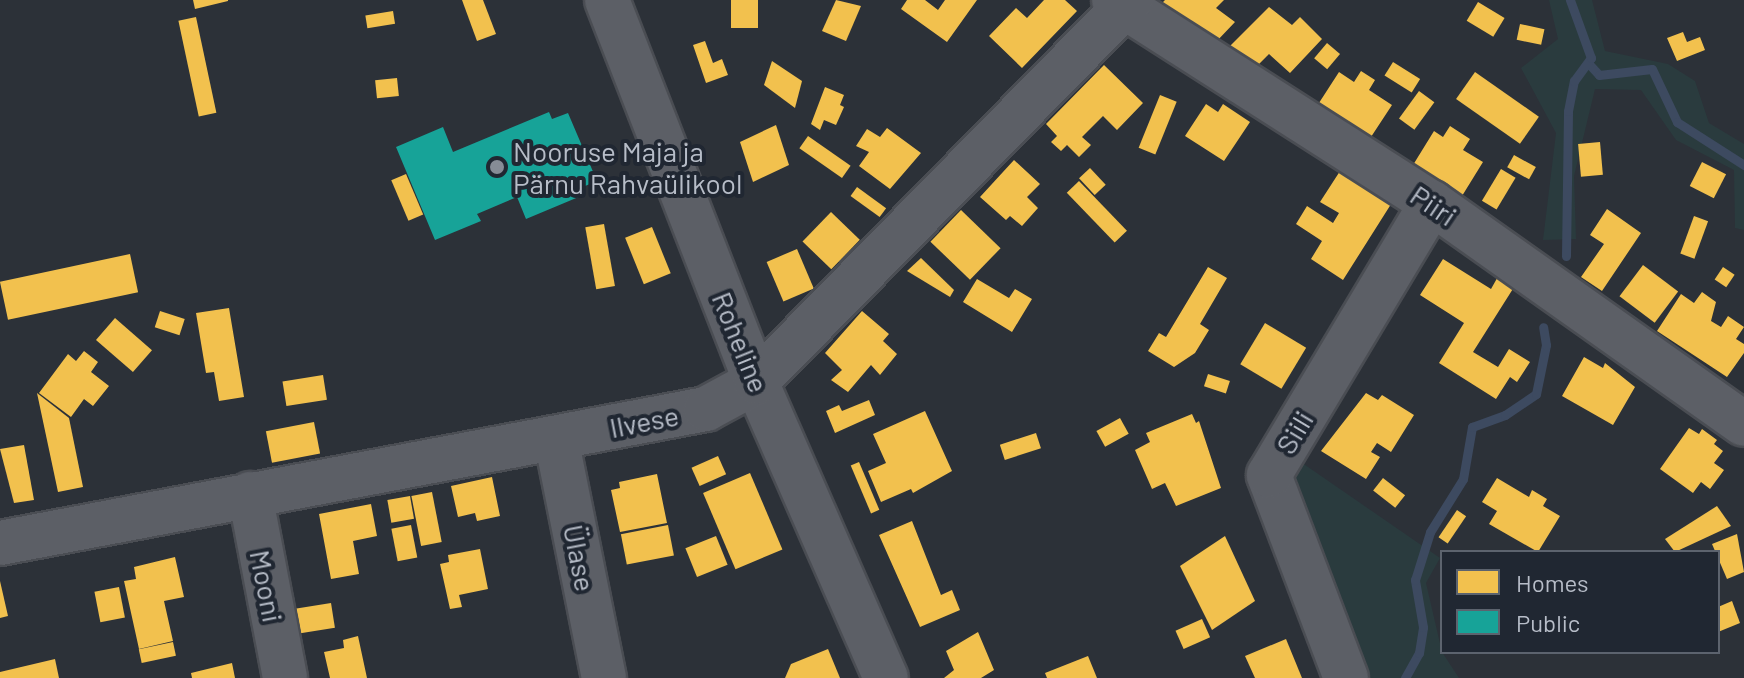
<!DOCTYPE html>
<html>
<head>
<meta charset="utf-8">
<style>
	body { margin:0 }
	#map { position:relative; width:1744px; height:678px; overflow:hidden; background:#2c3138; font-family:Barlow,sans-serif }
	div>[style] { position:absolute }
	.green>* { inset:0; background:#2a3b3e }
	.homes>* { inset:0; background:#f2c14e; transform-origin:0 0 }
	.public>* { inset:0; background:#17a398 }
	.stream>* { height:9px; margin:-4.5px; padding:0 4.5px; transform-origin:4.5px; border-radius:4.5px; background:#3d4a60 }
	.roads { filter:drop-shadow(2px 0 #4a4d53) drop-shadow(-2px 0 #4a4d53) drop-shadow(0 2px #4a4d53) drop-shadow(0 -2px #4a4d53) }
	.minor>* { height:44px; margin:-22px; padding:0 22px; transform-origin:22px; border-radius:22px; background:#5c5f66 }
	.dots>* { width:22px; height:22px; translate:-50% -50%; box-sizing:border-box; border:4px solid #202732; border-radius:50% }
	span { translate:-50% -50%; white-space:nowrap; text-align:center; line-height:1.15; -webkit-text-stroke:8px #202732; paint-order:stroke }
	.poi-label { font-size:28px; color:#b7bdc8 }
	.left { translate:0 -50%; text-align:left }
	.street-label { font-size:28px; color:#b7bdc8 }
	.legend { position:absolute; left:1440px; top:550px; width:280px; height:104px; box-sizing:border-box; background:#202732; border:2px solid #5c636e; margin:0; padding:10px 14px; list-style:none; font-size:24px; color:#b7bdc8 }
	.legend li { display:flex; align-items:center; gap:16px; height:40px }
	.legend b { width:40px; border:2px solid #5c636e }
</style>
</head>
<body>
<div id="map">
	<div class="green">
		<i style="clip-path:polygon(1549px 0,1592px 0,1605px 51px,1668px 64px,1695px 81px,1709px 123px,1744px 144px,1744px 230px,1735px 228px,1734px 170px,1676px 140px,1641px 90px,1595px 89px,1574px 176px,1576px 239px,1543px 240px,1556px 133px,1521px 68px,1558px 39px)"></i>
		<i style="clip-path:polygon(1295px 458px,1440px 558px,1426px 583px,1442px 652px,1459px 678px,1356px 678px,1283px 482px)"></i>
	</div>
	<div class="homes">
		<i style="clip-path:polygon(193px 0,228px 0,228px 1px,195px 9px)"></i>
		<i style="clip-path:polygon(462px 0,483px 0,496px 34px,477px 41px)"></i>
		<i style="left:731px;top:0;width:27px;height:28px"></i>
		<i style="clip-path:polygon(836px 0,861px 6px,846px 41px,822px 31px)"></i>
		<i style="clip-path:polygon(907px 0,925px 0,938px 10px,945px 0,977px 0,947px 42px,901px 9px)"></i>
		<i style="clip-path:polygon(1044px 0,1065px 0,1077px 11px,1022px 68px,989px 36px,1016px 8px,1027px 18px)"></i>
		<i style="clip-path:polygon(1165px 0,1224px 0,1216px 8px,1235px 22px,1215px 43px,1158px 7px)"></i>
		<i style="left:1478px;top:2px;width:31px;height:22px;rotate:31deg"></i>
		<i style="clip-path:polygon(1269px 7px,1292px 25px,1300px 17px,1322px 39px,1290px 73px,1269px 54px,1255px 68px,1226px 50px)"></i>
		<i style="left:393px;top:11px;width:13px;height:28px;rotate:81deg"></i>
		<i style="left:196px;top:17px;width:98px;height:18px;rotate:78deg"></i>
		<i style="left:1520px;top:24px;width:25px;height:16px;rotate:12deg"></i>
		<i style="clip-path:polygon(1683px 32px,1687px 42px,1700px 37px,1705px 50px,1677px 61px,1667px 38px)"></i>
		<i style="clip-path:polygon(705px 41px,713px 63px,722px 59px,728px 75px,706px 83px,693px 45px)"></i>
		<i style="left:1327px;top:43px;width:17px;height:20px;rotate:40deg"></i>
		<i style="clip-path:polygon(772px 61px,802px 81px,795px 108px,764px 85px)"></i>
		<i style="left:1393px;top:62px;width:32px;height:16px;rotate:32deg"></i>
		<i style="clip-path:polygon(1104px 65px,1143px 103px,1117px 130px,1103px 116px,1082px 137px,1091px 145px,1079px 157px,1067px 145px,1061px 151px,1051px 142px,1057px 136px,1046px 124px)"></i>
		<i style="clip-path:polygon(1361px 71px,1375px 80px,1369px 90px,1392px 105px,1369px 140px,1317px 106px,1339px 72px,1354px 82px)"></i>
		<i style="left:1475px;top:72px;width:78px;height:33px;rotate:35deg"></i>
		<i style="left:397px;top:78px;width:18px;height:22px;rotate:84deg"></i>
		<i style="clip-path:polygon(825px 87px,844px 95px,840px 105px,844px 107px,836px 125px,824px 120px,820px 130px,811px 124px)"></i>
		<i style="left:1419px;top:91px;width:19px;height:34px;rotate:36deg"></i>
		<i style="left:1160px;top:95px;width:18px;height:57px;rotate:22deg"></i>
		<i style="clip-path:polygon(1206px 104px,1218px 112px,1223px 104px,1250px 122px,1224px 161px,1185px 136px)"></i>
		<i style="clip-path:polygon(776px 125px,789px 165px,753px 182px,740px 142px)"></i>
		<i style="clip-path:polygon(1450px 126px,1470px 139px,1463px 150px,1483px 162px,1462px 196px,1413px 165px,1434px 131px,1443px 137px)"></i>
		<i style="clip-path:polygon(887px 128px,921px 153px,890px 189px,859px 166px,869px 152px,856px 146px,867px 129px,880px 137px)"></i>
		<i style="left:808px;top:136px;width:52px;height:15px;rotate:35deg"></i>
		<i style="left:1600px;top:142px;width:33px;height:22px;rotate:85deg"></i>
		<i style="left:1514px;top:155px;width:25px;height:14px;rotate:29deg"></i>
		<i style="clip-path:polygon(1014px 160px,1040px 184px,1027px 197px,1038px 208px,1022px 226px,1010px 216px,1006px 220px,980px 197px)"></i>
		<i style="left:1702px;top:162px;width:27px;height:27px;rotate:27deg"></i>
		<i style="left:1090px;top:168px;width:23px;height:15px;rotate:47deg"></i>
		<i style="clip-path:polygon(1342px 168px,1393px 201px,1343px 280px,1311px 259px,1322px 241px,1296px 224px,1307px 206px,1333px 223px,1339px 213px,1320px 202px)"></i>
		<i style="left:1501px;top:169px;width:17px;height:37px;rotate:31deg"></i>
		<i style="left:406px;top:174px;width:44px;height:16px;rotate:67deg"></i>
		<i style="left:1079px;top:181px;width:69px;height:17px;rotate:46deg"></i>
		<i style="left:857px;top:187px;width:36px;height:11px;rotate:36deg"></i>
		<i style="clip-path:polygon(1607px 209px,1641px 233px,1602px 291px,1581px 277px,1604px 244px,1590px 235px)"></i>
		<i style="left:961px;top:210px;width:55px;height:44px;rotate:44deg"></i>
		<i style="left:831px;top:212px;width:40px;height:41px;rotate:44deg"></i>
		<i style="left:1694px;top:216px;width:15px;height:40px;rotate:20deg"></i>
		<i style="left:604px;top:224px;width:63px;height:19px;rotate:80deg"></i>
		<i style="left:652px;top:227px;width:50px;height:29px;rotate:68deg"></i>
		<i style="left:797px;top:249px;width:43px;height:33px;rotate:67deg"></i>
		<i style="left:130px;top:254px;width:39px;height:133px;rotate:78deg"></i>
		<i style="clip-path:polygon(921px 258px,954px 290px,950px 297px,907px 271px)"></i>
		<i style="clip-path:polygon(1443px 259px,1491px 289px,1500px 273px,1516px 284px,1473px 352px,1498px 367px,1509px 349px,1530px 362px,1517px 382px,1510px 377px,1496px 399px,1439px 363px,1464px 323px,1420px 295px)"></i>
		<i style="left:1643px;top:265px;width:44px;height:39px;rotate:37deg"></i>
		<i style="clip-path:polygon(1208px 267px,1227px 278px,1200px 324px,1209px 330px,1195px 353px,1174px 367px,1148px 351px,1159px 333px,1166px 337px)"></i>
		<i style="left:1723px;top:267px;width:14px;height:15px;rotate:34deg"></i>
		<i style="clip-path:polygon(977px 279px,1009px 298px,1015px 289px,1032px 299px,1012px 332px,963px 302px)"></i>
		<i style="clip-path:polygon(1702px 292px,1716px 302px,1711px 321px,1721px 327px,1728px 316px,1744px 327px,1736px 339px,1744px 344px,1744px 353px,1727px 377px,1657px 331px,1681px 294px,1694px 303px)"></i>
		<i style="clip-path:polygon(229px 308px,244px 397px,219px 401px,214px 372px,206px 373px,196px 313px)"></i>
		<i style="left:160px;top:311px;width:26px;height:17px;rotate:18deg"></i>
		<i style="clip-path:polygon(862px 311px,889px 334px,883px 341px,897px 354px,880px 375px,871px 365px,848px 392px,831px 380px,842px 370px,825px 353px)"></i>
		<i style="left:115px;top:318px;width:49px;height:29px;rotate:41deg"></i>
		<i style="left:1265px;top:323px;width:48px;height:48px;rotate:31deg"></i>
		<i style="clip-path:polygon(84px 351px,98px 362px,91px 372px,109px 386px,93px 406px,84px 399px,71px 417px,39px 393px,68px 354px,76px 361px)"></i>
		<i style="clip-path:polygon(1584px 357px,1603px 368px,1605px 363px,1635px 387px,1613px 425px,1562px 396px)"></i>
		<i style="left:1208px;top:374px;width:23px;height:13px;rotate:18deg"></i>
		<i style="left:323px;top:375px;width:25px;height:41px;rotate:81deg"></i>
		<i style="clip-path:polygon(37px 393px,69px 418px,83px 487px,58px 492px)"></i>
		<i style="clip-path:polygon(1366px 393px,1378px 400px,1382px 395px,1414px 415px,1391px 452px,1377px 443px,1371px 452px,1380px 457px,1366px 479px,1321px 451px)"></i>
		<i style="clip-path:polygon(869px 400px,875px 415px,835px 433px,826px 411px,839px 405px,842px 411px)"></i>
		<i style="clip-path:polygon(925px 411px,952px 471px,913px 493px,911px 489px,881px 502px,868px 471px,886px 463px,873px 434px)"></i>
		<i style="clip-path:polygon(1192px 414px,1196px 423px,1199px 421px,1221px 488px,1176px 506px,1165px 483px,1152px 489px,1135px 450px,1150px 442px,1146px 433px)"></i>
		<i style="left:1120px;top:418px;width:18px;height:27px;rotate:61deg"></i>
		<i style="left:314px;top:422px;width:32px;height:49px;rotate:79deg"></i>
		<i style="clip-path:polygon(1689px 428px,1699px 434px,1702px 429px,1717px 440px,1714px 444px,1723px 451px,1714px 463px,1724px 470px,1710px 489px,1701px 482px,1693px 493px,1660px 469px)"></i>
		<i style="left:1036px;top:433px;width:16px;height:38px;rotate:72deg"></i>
		<i style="clip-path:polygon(24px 445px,34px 500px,14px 503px,0 449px)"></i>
		<i style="left:718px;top:456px;width:20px;height:29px;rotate:66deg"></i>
		<i style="left:859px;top:462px;width:52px;height:9px;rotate:67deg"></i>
		<i style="left:750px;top:473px;width:83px;height:51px;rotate:67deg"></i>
		<i style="clip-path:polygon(657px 474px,667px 523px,620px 532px,611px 490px,620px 488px,619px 482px)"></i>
		<i style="clip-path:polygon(492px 477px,500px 516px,477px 521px,475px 513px,458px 517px,451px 486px)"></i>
		<i style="left:1383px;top:478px;width:28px;height:16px;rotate:38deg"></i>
		<i style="clip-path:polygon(1497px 478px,1529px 497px,1532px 490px,1547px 499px,1543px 506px,1560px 516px,1538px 552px,1489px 524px,1497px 511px,1482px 502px)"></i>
		<i style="left:432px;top:492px;width:51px;height:21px;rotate:79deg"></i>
		<i style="left:410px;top:496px;width:23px;height:23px;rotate:80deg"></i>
		<i style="clip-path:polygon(371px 504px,377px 536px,353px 541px,359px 574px,331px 579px,319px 514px)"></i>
		<i style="clip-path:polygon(1717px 506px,1731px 526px,1675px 552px,1665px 539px)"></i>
		<i style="left:1457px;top:510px;width:11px;height:33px;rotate:34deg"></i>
		<i style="clip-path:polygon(912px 521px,941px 595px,952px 590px,960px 610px,920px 627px,879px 535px)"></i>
		<i style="left:411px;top:525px;width:33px;height:20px;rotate:79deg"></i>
		<i style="left:668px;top:525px;width:31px;height:48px;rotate:79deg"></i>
		<i style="clip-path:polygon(1737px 534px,1744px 572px,1727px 579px,1712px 544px)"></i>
		<i style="left:716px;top:536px;width:31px;height:33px;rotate:68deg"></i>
		<i style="clip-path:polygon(1225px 536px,1255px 601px,1212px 630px,1180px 566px)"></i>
		<i style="clip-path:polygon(480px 549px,488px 589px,459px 595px,462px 607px,450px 609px,440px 564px,449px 562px,448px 555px)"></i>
		<i style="clip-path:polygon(175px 557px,184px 597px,164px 601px,173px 641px,139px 649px,124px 581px,136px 579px,134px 567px)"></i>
		<i style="clip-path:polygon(0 581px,8px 616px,0 618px)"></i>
		<i style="left:119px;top:587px;width:31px;height:25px;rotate:79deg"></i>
		<i style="clip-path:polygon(1732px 601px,1740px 623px,1718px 632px,1718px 607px)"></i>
		<i style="left:331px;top:603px;width:25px;height:38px;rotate:81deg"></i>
		<i style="left:1202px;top:619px;width:20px;height:29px;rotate:66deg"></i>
		<i style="clip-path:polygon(978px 632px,994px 670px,981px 678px,944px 678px,954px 670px,946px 651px)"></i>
		<i style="clip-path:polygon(358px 636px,367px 678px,330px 678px,324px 652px,344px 648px,343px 640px)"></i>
		<i style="clip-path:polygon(1286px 639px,1302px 678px,1255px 678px,1245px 656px)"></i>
		<i style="left:173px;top:642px;width:14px;height:35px;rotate:78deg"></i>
		<i style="clip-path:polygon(828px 649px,840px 678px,785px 678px,791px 664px)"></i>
		<i style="clip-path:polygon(1088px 656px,1097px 678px,1047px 678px,1045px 673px)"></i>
		<i style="clip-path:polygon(55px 659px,59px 678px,0 678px,0 672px)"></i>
		<i style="clip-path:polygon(232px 663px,235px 678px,192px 678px,191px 673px)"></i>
	</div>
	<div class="public">
		<i style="clip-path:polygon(549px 112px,552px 119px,568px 113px,597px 181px,578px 189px,581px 196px,526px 219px,517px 197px,477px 214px,481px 221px,435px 240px,396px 147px,443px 127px,453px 152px)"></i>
	</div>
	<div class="stream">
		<i style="left:1588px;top:63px;width:16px;rotate:47deg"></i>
		<i style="left:1599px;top:75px;width:53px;rotate:-6.5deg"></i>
		<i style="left:1652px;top:69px;width:59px;rotate:64.7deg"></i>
		<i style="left:1677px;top:122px;width:80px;rotate:32.7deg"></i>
		<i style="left:1566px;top:256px;width:145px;rotate:-89.2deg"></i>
		<i style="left:1568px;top:111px;width:31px;rotate:-79deg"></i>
		<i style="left:1574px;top:81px;width:29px;rotate:-54deg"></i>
		<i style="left:1591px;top:58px;width:62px;rotate:-109.9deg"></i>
		<i style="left:1405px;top:678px;width:29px;rotate:-61deg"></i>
		<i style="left:1419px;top:653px;width:26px;rotate:-81deg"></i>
		<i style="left:1423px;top:627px;width:48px;rotate:-99.7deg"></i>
		<i style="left:1415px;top:580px;width:50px;rotate:-72.6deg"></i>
		<i style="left:1430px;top:532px;width:62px;rotate:-58.1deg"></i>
		<i style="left:1463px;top:479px;width:53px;rotate:-80.2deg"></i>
		<i style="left:1472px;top:427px;width:35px;rotate:-20deg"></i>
		<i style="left:1505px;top:415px;width:37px;rotate:-34deg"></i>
		<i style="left:1536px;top:394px;width:50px;rotate:-78.5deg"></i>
		<i style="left:1546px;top:345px;width:18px;rotate:-99deg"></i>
	</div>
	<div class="roads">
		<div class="minor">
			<i style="left:607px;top:0;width:410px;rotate:68.7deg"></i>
			<i style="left:756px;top:382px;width:323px;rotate:66.3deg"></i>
			<i style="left:1114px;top:0;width:377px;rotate:32.6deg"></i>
			<i style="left:1432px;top:203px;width:382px;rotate:35.3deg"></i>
			<i style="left:556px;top:438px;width:245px;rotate:78.7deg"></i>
			<i style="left:250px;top:494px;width:187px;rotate:79.2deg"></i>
			<i style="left:0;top:543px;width:719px;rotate:-10.75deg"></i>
			<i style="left:706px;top:409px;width:57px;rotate:-28.4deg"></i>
			<i style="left:756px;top:382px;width:535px;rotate:-45.53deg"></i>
			<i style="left:1346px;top:678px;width:217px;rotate:-110.8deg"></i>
			<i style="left:1269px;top:475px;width:317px;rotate:-59.1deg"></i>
		</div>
	</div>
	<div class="dots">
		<i style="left:497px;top:167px;background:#868c96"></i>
	</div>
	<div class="poi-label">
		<span class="left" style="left:513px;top:167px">Nooruse Maja ja<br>Pärnu Rahvaülikool</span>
	</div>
	<div class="street-label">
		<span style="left:1434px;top:205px;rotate:34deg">Piiri</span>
		<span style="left:741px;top:342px;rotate:68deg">Roheline</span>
		<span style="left:644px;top:421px;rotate:-11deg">Ilvese</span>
		<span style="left:1294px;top:432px;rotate:-59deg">Siili</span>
		<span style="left:580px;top:558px;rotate:79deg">Ülase</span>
		<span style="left:267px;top:586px;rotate:79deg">Mooni</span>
	</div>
	<ul class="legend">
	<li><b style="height:22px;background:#f2c14e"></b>Homes</li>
	<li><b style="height:22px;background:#17a398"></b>Public</li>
	</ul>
</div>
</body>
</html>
